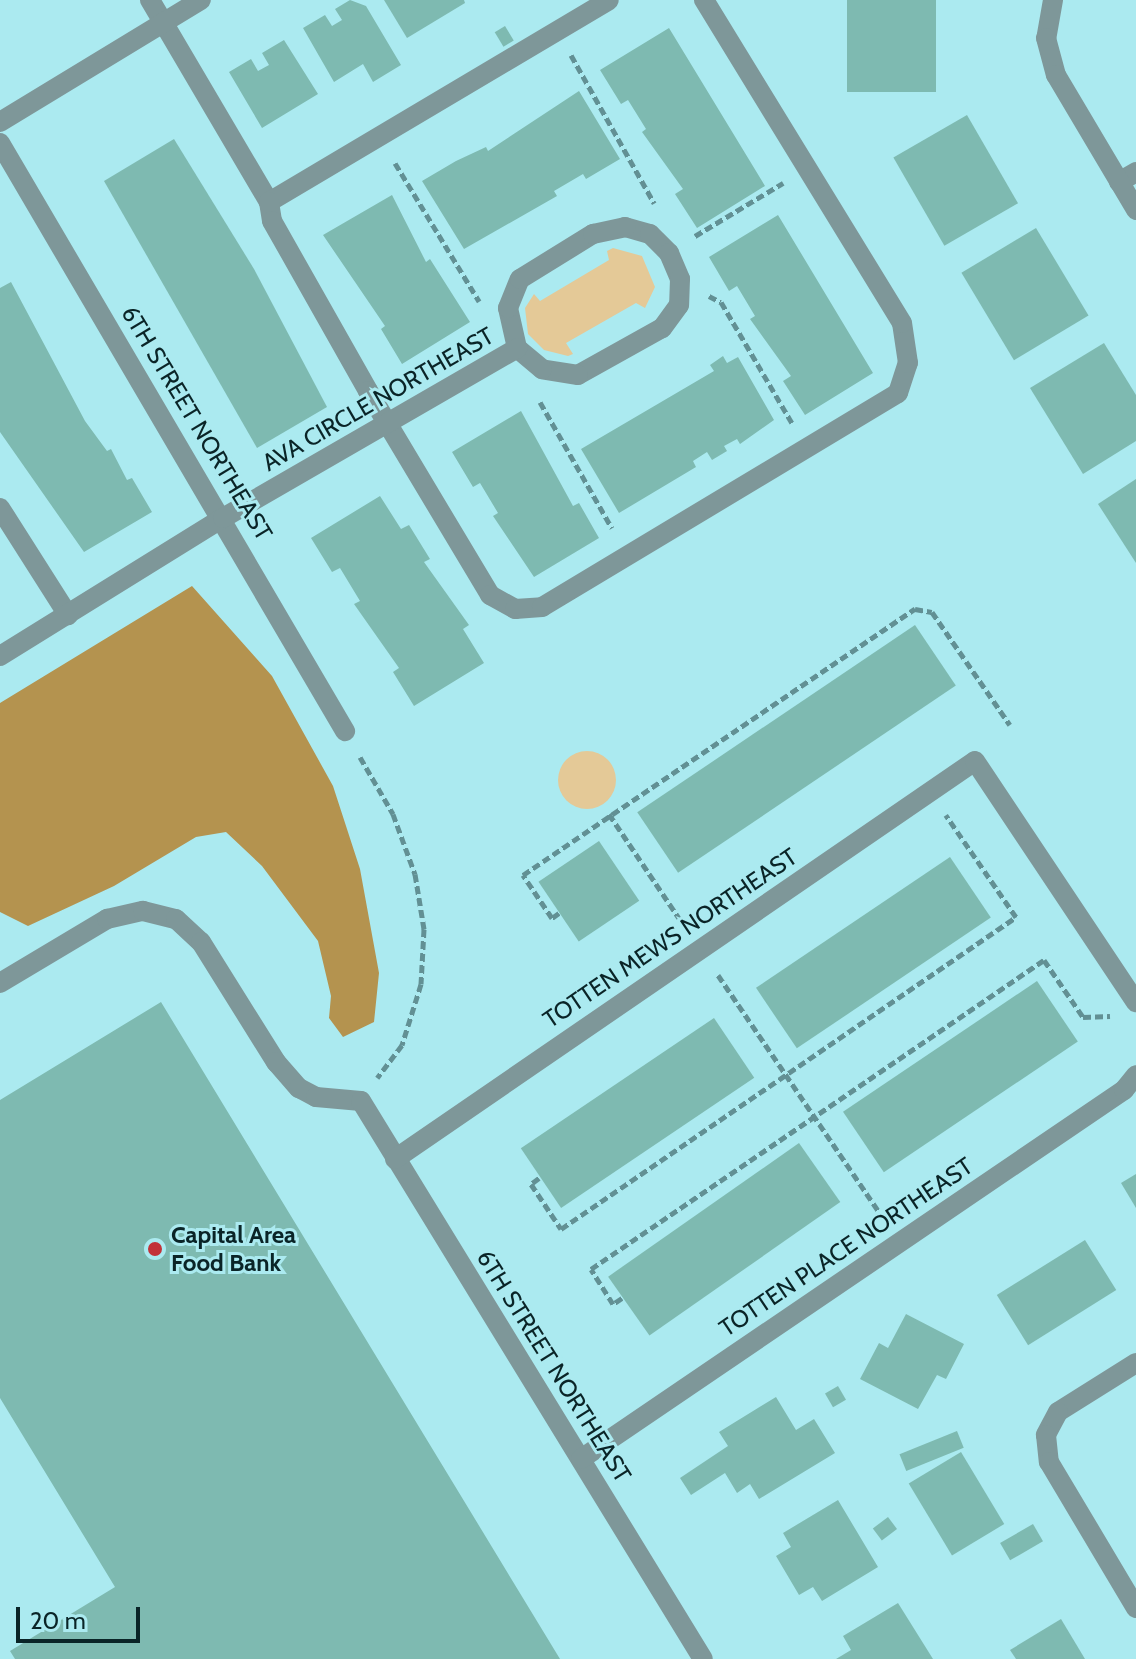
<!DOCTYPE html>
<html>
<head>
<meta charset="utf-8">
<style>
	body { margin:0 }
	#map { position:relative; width:1136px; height:1659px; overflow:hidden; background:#abeaf0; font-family:Cabin,sans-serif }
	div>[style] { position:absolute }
	.green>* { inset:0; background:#e4c997 }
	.round { border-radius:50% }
	.forest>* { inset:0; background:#b4934f }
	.building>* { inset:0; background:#7ebab1; transform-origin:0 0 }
	.path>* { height:5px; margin-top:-2.5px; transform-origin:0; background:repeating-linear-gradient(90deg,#629094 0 8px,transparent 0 12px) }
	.lane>* { height:20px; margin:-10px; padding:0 10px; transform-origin:10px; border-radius:10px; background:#7e9799 }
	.street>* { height:20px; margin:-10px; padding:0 10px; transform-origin:10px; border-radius:10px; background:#7e9799 }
	.dots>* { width:22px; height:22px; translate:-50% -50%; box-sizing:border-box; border:4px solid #abeaf0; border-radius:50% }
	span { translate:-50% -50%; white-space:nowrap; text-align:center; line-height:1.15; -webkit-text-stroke:6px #abeaf0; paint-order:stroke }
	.street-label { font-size:24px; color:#0a2427 }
	.poi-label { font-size:24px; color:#0a2427; font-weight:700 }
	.left { translate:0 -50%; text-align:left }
	.scale { position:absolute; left:16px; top:1607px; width:124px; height:36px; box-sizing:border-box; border:4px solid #0a2427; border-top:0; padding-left:10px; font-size:24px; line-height:28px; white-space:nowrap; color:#0a2427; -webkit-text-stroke:6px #abeaf0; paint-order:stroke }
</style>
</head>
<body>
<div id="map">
	<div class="green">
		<i style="clip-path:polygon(613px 248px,642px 256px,655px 287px,645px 308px,636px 303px,566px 343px,573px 354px,568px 356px,544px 350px,528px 334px,525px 308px,534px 294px,540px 301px,609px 260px,607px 251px)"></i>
		<i class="round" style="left:558px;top:751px;width:58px;height:58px"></i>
	</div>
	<div class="forest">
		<i style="clip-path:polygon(192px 586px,272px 676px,333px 786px,360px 869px,379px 973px,374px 1022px,343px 1037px,329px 1018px,331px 996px,318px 941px,262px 866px,226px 832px,196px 837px,114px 886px,28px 926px,0 912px,0 703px)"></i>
	</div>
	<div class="building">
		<i style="clip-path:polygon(350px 0,366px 6px,401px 65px,373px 82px,363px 64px,334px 82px,303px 28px,325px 15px,332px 26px,342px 20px,335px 9px)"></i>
		<i style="clip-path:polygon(384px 0,464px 0,465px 3px,407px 38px)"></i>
		<i style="left:847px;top:0;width:89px;height:92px"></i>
		<i style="left:505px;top:26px;width:17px;height:12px;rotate:59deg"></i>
		<i style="clip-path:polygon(669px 28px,765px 186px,697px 228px,675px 194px,683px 189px,642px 132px,646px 129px,628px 100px,621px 104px,600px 70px)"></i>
		<i style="clip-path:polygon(284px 40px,318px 94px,262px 128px,229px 72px,251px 59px,258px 71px,269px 65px,262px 53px)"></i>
		<i style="clip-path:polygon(579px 91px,620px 159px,586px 179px,583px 174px,554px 191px,557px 196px,464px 249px,422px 181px,456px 161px,486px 147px,488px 151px)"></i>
		<i style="left:967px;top:115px;width:102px;height:85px;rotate:60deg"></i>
		<i style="clip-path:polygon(174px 139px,254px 269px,327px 407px,257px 448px,104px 181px)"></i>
		<i style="clip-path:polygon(392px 195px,426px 262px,430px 259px,470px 322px,402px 364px,381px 329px,385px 326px,323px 235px)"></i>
		<i style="clip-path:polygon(778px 215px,873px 373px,805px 415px,783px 381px,791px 376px,750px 319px,755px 316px,737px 286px,729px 291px,709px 257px)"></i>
		<i style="left:1036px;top:228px;width:102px;height:87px;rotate:59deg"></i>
		<i style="clip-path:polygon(11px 282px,85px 421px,107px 451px,111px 449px,127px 480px,132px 478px,152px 512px,84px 552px,0 432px,0 288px)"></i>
		<i style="clip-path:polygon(1104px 343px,1136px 395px,1136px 441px,1083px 474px,1030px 388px)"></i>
		<i style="clip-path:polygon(723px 356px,727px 363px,738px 357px,774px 420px,740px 444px,737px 439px,724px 446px,727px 451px,712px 460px,707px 452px,693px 461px,696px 467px,619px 513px,581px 449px,714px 371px,710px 365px)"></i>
		<i style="clip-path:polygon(521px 411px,573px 506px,579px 503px,599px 538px,534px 577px,493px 516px,498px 513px,480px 483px,473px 487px,452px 452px)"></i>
		<i style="clip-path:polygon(1136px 479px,1136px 563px,1098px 504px)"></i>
		<i style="clip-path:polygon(380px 496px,401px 529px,409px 525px,430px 559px,424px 562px,469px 625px,463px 629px,484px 663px,414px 706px,393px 672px,399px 668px,354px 604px,360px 601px,340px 568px,332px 572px,311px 538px)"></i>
		<i style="left:915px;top:625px;width:73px;height:335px;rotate:56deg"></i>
		<i style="left:599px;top:841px;width:72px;height:73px;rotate:56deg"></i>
		<i style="left:950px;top:857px;width:73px;height:234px;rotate:56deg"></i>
		<i style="left:1037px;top:981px;width:73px;height:234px;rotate:56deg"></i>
		<i style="clip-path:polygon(161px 1002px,560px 1659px,15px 1659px,10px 1651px,115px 1587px,0 1398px,0 1100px)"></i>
		<i style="left:714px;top:1018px;width:72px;height:233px;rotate:56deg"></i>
		<i style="left:799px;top:1143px;width:72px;height:233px;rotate:55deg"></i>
		<i style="clip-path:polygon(1136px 1174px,1136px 1208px,1121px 1183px)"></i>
		<i style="left:1085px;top:1240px;width:59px;height:104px;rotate:58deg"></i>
		<i style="clip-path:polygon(906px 1314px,964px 1344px,946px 1379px,937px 1375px,918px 1409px,860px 1379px,879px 1343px,888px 1348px)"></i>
		<i style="left:838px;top:1386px;width:16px;height:15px;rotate:60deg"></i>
		<i style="clip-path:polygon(776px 1397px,796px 1430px,814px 1419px,835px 1453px,759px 1499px,750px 1484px,737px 1493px,725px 1473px,691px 1495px,680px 1478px,728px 1446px,719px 1432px)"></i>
		<i style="left:957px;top:1431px;width:18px;height:62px;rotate:68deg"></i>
		<i style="left:961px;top:1452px;width:84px;height:61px;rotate:59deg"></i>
		<i style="clip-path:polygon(838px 1500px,878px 1567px,822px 1601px,813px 1587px,799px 1595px,776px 1556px,791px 1547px,783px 1533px)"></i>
		<i style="left:888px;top:1517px;width:15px;height:19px;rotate:53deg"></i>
		<i style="left:1033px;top:1524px;width:20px;height:38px;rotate:60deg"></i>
		<i style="clip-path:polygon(898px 1603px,933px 1659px,836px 1659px,851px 1650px,843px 1636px)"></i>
		<i style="clip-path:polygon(1061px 1619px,1085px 1659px,1016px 1659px,1010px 1650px)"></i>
	</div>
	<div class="path">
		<i style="left:571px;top:55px;width:170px;rotate:60.7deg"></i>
		<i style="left:395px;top:163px;width:162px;rotate:58.7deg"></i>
		<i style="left:695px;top:236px;width:103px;rotate:-31.1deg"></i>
		<i style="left:709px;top:296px;width:13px;rotate:27deg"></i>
		<i style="left:721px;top:302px;width:140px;rotate:59.6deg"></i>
		<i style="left:540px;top:402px;width:145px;rotate:60.3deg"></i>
		<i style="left:360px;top:757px;width:66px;rotate:59.9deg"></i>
		<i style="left:393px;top:814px;width:64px;rotate:69.9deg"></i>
		<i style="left:415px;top:874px;width:56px;rotate:80.7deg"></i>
		<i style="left:424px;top:929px;width:55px;rotate:93.1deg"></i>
		<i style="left:421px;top:984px;width:64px;rotate:107.3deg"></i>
		<i style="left:402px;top:1045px;width:41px;rotate:127.1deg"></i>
		<i style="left:609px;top:814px;width:133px;rotate:56.1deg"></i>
		<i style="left:559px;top:913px;width:9px;rotate:144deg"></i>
		<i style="left:552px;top:918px;width:52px;rotate:-124deg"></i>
		<i style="left:523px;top:875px;width:474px;rotate:-34.2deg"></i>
		<i style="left:915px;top:609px;width:17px;rotate:10deg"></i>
		<i style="left:932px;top:612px;width:137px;rotate:55.4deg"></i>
		<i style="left:718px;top:975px;width:294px;rotate:55.8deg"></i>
		<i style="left:539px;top:1178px;width:10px;rotate:143deg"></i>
		<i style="left:531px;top:1184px;width:54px;rotate:56.3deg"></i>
		<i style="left:561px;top:1229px;width:552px;rotate:-34.44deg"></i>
		<i style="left:1016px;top:917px;width:124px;rotate:-124.5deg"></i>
		<i style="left:622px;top:1298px;width:11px;rotate:146deg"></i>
		<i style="left:613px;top:1304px;width:41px;rotate:-122.2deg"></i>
		<i style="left:591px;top:1269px;width:548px;rotate:-34.3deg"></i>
		<i style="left:1044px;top:960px;width:69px;rotate:55.6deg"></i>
		<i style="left:1083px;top:1017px;width:27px;rotate:-2deg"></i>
	</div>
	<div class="lane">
		<i style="left:150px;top:0;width:234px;rotate:59.5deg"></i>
		<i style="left:269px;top:202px;width:395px;rotate:-30.7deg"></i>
		<i style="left:1119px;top:182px;width:20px;rotate:-30deg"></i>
		<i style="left:269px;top:202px;width:19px;rotate:81deg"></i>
		<i style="left:272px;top:221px;width:195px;rotate:60.5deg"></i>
		<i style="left:368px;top:391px;width:238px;rotate:59.1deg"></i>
		<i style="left:490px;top:595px;width:29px;rotate:29deg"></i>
		<i style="left:515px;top:609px;width:27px;rotate:-4deg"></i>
		<i style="left:542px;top:607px;width:415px;rotate:-31deg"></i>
		<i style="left:898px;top:393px;width:32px;rotate:-72deg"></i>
		<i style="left:908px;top:363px;width:40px;rotate:-98.5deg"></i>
		<i style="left:902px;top:323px;width:379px;rotate:-121.5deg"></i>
		<i style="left:0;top:508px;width:127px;rotate:57.6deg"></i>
		<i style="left:0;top:983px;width:125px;rotate:-30.9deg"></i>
		<i style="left:107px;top:919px;width:37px;rotate:-13deg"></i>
		<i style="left:143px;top:911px;width:34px;rotate:14deg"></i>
		<i style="left:176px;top:919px;width:34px;rotate:43deg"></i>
		<i style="left:201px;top:942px;width:142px;rotate:58deg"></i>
		<i style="left:276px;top:1062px;width:35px;rotate:49deg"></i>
		<i style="left:299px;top:1088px;width:19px;rotate:28deg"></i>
		<i style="left:316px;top:1097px;width:45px;rotate:5.1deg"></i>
	</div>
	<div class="street">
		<i style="left:1053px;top:0;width:39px;rotate:100deg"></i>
		<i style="left:1046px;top:38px;width:38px;rotate:75deg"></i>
		<i style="left:1056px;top:75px;width:157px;rotate:59.3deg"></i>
		<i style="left:0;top:122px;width:235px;rotate:-31.3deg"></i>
		<i style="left:0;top:143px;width:682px;rotate:59.6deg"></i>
		<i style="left:625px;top:227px;width:26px;rotate:16deg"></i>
		<i style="left:650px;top:234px;width:27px;rotate:45deg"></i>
		<i style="left:669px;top:253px;width:28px;rotate:67deg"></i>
		<i style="left:680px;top:279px;width:26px;rotate:92deg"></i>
		<i style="left:679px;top:305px;width:29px;rotate:126deg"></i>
		<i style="left:662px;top:328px;width:96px;rotate:150.8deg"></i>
		<i style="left:578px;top:375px;width:36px;rotate:-171deg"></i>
		<i style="left:542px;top:369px;width:33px;rotate:-140deg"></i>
		<i style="left:517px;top:348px;width:41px;rotate:-102.7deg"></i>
		<i style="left:508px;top:308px;width:31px;rotate:-68deg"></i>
		<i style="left:520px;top:279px;width:86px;rotate:-31.7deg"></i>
		<i style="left:593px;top:234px;width:33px;rotate:-12deg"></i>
		<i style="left:0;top:656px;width:262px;rotate:-31.8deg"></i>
		<i style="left:223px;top:518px;width:340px;rotate:-30deg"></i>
		<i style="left:361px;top:1101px;width:654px;rotate:58.5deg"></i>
		<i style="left:395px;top:1159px;width:703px;rotate:-34.46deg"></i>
		<i style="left:975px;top:761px;width:290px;rotate:56.3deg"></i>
		<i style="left:1136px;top:1363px;width:92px;rotate:147.9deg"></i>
		<i style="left:1058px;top:1412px;width:26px;rotate:118deg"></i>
		<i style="left:1046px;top:1435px;width:27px;rotate:84deg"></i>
		<i style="left:1049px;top:1462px;width:170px;rotate:59.2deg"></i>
		<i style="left:581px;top:1459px;width:657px;rotate:-34.2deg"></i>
		<i style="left:1124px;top:1090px;width:19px;rotate:-51deg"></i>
	</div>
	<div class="dots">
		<i style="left:155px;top:1249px;background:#c23239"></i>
	</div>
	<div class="street-label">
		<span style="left:378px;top:399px;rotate:-30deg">AVA CIRCLE NORTHEAST</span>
		<span style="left:197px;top:423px;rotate:59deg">6TH STREET NORTHEAST</span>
		<span style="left:670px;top:938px;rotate:-34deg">TOTTEN MEWS NORTHEAST</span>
		<span style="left:846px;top:1247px;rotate:-34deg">TOTTEN PLACE NORTHEAST</span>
		<span style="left:554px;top:1366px;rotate:58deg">6TH STREET NORTHEAST</span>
	</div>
	<div class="poi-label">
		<span class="left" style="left:171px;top:1249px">Capital Area<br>Food Bank</span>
	</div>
	<div class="scale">20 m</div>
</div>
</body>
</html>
